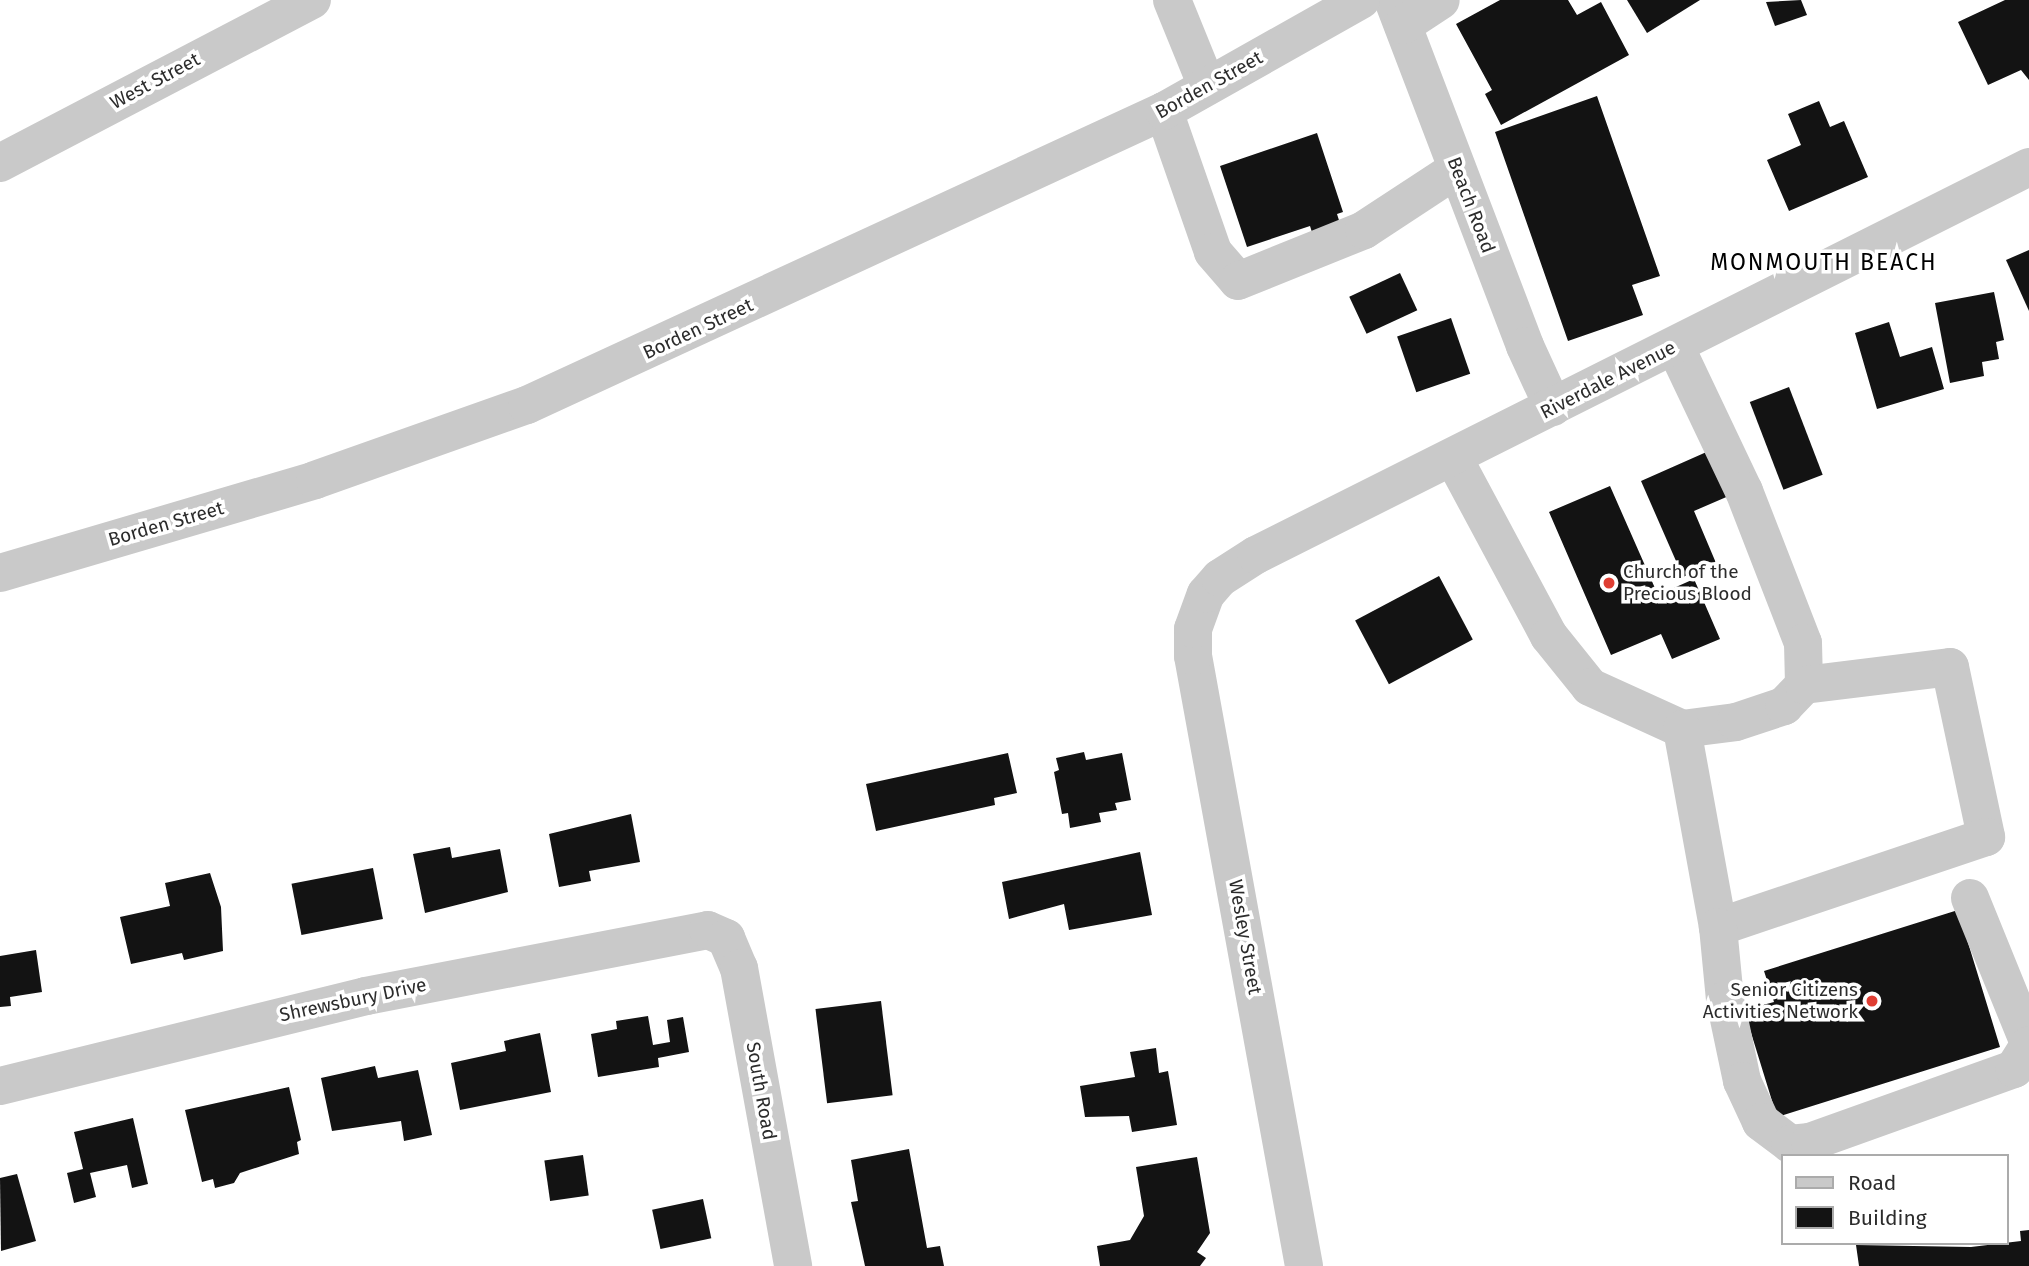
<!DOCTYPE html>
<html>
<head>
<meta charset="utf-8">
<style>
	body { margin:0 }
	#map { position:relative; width:2029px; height:1266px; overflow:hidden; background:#fff; font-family:"Fira Sans",sans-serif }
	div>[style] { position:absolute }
	.building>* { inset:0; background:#131313; transform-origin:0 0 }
	.minor>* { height:38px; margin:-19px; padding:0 19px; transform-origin:19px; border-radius:19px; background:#c9c9c9 }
	.dots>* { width:19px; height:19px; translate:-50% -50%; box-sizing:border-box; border:4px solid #fff; border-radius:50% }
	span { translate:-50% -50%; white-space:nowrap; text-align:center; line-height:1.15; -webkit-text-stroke:7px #fff; paint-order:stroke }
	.street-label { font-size:19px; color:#2c2c2c }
	.poi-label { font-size:19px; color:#2c2c2c }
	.left { translate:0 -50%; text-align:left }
	.right { translate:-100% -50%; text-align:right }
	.quarter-label { font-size:23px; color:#000; letter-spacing:2px }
	.legend { position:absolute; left:1781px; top:1154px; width:228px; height:91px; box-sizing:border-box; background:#fff; border:2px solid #ababab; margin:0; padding:9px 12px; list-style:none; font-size:21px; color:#2c2c2c }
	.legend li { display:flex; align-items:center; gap:14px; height:35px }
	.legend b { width:35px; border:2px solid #ababab }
</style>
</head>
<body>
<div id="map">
	<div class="building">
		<i style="clip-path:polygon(1500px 0,1568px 0,1577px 15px,1601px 2px,1629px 55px,1501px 125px,1485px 94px,1492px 90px,1456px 24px)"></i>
		<i style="clip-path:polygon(1627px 0,1700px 0,1647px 33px)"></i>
		<i style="clip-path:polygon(1801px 0,1807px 15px,1775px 26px,1766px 2px)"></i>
		<i style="clip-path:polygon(2005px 0,2029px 0,2029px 80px,2021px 70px,1988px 85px,1958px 22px)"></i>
		<i style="clip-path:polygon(1597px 96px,1660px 276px,1632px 285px,1643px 315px,1568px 341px,1495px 132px)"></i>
		<i style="clip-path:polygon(1819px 101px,1830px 127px,1844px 121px,1868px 177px,1789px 211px,1767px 160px,1801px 145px,1788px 114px)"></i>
		<i style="clip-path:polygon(1317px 133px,1343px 212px,1337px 214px,1345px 239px,1317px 248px,1310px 226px,1247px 247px,1220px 166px)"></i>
		<i style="clip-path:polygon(2029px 250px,2029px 311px,2006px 260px)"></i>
		<i style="left:1400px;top:273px;width:41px;height:56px;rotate:65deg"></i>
		<i style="clip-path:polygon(1994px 292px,2004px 340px,1996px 342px,1999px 359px,1982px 362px,1984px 376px,1950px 383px,1935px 303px)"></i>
		<i style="left:1451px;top:318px;width:59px;height:57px;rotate:71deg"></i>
		<i style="clip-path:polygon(1889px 322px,1900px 357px,1932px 347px,1944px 389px,1877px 409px,1855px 333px)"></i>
		<i style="left:1789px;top:387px;width:94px;height:42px;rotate:69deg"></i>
		<i style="clip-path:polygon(1711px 450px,1731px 495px,1694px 511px,1716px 563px,1683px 577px,1641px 481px)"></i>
		<i style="clip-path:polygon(1610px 486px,1658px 595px,1694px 579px,1720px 639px,1672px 659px,1661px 634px,1611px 655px,1549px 512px)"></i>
		<i style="left:1439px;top:576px;width:72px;height:95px;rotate:62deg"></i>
		<i style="clip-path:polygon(1084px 752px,1086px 760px,1122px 753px,1131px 800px,1115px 803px,1117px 810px,1099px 813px,1101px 822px,1070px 828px,1068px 813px,1062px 814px,1054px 772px,1059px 770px,1056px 758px)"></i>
		<i style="clip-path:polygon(1008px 753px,1017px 793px,994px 798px,995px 805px,876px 831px,866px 784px)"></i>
		<i style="clip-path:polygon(631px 814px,640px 862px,589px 871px,591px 881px,559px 887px,549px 834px)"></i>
		<i style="clip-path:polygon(450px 847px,452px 858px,500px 849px,508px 892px,425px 913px,413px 854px)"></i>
		<i style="clip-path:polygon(1140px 852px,1152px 915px,1069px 930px,1064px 904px,1009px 919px,1002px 882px)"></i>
		<i style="left:373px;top:868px;width:52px;height:83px;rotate:79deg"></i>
		<i style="clip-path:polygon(210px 873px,221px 907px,223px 951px,184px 960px,182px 953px,131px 964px,120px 917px,170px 906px,165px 883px)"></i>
		<i style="clip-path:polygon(1958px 910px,2000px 1047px,1777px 1117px,1744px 1010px,1774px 1002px,1764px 971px)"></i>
		<i style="clip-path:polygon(36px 950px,42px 992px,10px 997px,11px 1006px,0 1007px,0 956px)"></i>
		<i style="left:881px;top:1001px;width:95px;height:66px;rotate:83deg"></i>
		<i style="clip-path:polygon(648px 1016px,653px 1045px,670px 1042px,667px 1020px,683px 1017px,689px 1052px,658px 1058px,659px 1067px,598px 1077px,591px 1034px,617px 1029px,616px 1021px)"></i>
		<i style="clip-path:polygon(540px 1033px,551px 1092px,460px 1110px,451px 1063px,506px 1051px,504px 1041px)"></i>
		<i style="clip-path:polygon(1156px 1048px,1159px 1073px,1168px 1071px,1177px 1125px,1132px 1132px,1129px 1116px,1085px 1117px,1080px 1086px,1135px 1077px,1130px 1052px)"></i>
		<i style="clip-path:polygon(375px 1066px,378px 1078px,418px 1070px,432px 1135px,404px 1141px,401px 1121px,332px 1131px,321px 1078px)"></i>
		<i style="clip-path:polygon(289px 1087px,301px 1140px,297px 1142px,299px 1154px,240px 1173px,234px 1183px,215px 1188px,213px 1179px,202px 1182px,185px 1110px)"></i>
		<i style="clip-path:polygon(133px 1118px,148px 1184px,132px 1188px,127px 1165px,90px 1173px,96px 1197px,74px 1203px,67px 1173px,83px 1169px,74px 1132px)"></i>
		<i style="clip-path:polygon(909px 1149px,927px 1248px,940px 1246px,944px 1266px,865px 1266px,851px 1202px,858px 1201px,851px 1160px)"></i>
		<i style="left:583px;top:1155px;width:41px;height:39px;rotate:82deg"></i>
		<i style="clip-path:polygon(1197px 1157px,1210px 1233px,1197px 1252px,1206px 1258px,1200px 1266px,1100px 1266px,1097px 1246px,1130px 1240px,1144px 1216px,1136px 1167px)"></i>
		<i style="clip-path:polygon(17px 1174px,36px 1241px,1px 1251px,0 1178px)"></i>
		<i style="left:703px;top:1199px;width:40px;height:52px;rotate:78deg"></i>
		<i style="clip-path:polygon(2029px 1230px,2029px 1266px,1859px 1266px,1856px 1245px,1971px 1247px,2021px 1241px,2020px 1231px)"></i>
	</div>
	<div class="minor">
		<i style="left:1172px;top:0;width:93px;rotate:67.9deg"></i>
		<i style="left:1393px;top:0;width:370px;rotate:69.1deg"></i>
		<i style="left:1525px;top:346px;width:67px;rotate:65.3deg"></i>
		<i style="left:1403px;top:25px;width:45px;rotate:-33.3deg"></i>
		<i style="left:1164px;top:111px;width:149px;rotate:70.8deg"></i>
		<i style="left:1213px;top:252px;width:38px;rotate:49deg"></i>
		<i style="left:1238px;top:281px;width:136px;rotate:-22deg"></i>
		<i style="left:1364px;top:230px;width:111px;rotate:-33.3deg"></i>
		<i style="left:0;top:163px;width:352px;rotate:-27.6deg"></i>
		<i style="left:1675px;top:346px;width:161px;rotate:64.6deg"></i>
		<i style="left:1744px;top:491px;width:163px;rotate:68.8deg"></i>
		<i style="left:1803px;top:643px;width:42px;rotate:88.6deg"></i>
		<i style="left:1453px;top:457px;width:203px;rotate:61.8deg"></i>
		<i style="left:1549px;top:636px;width:65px;rotate:51.2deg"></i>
		<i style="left:1590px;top:687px;width:101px;rotate:24.5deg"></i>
		<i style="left:1682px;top:729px;width:54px;rotate:-7.4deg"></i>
		<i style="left:1736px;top:722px;width:51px;rotate:-18.4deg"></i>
		<i style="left:1784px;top:706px;width:29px;rotate:-46deg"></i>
		<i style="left:1804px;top:685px;width:147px;rotate:-7deg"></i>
		<i style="left:1950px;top:667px;width:174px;rotate:78deg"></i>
		<i style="left:1986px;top:837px;width:283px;rotate:161.4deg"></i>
		<i style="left:1718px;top:927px;width:201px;rotate:-100.3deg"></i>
		<i style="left:0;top:573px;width:328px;rotate:-16.4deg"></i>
		<i style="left:315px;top:480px;width:225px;rotate:-19.5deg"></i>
		<i style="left:527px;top:405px;width:702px;rotate:-24.78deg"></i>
		<i style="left:1164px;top:111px;width:226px;rotate:-29.4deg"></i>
		<i style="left:1970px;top:898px;width:157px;rotate:67.9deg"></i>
		<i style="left:1718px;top:927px;width:73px;rotate:84.5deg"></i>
		<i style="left:1725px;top:1000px;width:83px;rotate:78.1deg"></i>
		<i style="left:1742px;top:1081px;width:45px;rotate:65.1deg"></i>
		<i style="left:1761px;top:1122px;width:36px;rotate:37deg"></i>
		<i style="left:1790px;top:1144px;width:20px;rotate:-6deg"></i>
		<i style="left:1810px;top:1142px;width:217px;rotate:-19.7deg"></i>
		<i style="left:2014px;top:1069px;width:28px;rotate:-58deg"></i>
		<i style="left:0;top:1086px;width:377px;rotate:-13.8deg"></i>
		<i style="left:366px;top:996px;width:348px;rotate:-10.9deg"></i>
		<i style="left:708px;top:930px;width:20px;rotate:24deg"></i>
		<i style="left:726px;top:938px;width:33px;rotate:67deg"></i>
		<i style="left:739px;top:968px;width:303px;rotate:79.7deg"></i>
		<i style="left:1304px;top:1266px;width:620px;rotate:-100.31deg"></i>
		<i style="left:1193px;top:656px;width:27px;rotate:-90deg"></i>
		<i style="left:1193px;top:629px;width:37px;rotate:-70deg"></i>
		<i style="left:1206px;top:594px;width:21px;rotate:-49deg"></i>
		<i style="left:1220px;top:578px;width:43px;rotate:-32.6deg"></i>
		<i style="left:1256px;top:555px;width:865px;rotate:-26.65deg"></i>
	</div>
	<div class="dots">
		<i style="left:1609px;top:583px;background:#df3e33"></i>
		<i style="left:1872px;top:1001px;background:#df3e33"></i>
	</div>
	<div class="street-label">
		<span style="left:155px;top:81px;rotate:-28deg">West Street</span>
		<span style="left:1209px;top:85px;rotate:-29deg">Borden Street</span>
		<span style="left:1471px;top:205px;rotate:69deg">Beach Road</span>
		<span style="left:698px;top:329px;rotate:-25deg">Borden Street</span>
		<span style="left:1608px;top:380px;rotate:-27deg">Riverdale Avenue</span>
		<span style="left:166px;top:524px;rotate:-16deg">Borden Street</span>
		<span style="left:1245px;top:937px;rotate:80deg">Wesley Street</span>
		<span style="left:353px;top:1000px;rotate:-12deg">Shrewsbury Drive</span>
		<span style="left:761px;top:1091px;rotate:80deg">South Road</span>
	</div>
	<div class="poi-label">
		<span class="left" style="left:1623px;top:583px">Church of the<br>Precious Blood</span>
		<span class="right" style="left:1858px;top:1001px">Senior Citizens<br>Activities Network</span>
	</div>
	<div class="quarter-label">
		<span style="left:1824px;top:262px">MONMOUTH BEACH</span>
	</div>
	<ul class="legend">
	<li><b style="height:9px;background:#c9c9c9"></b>Road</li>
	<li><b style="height:19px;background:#131313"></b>Building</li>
	</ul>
</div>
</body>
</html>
